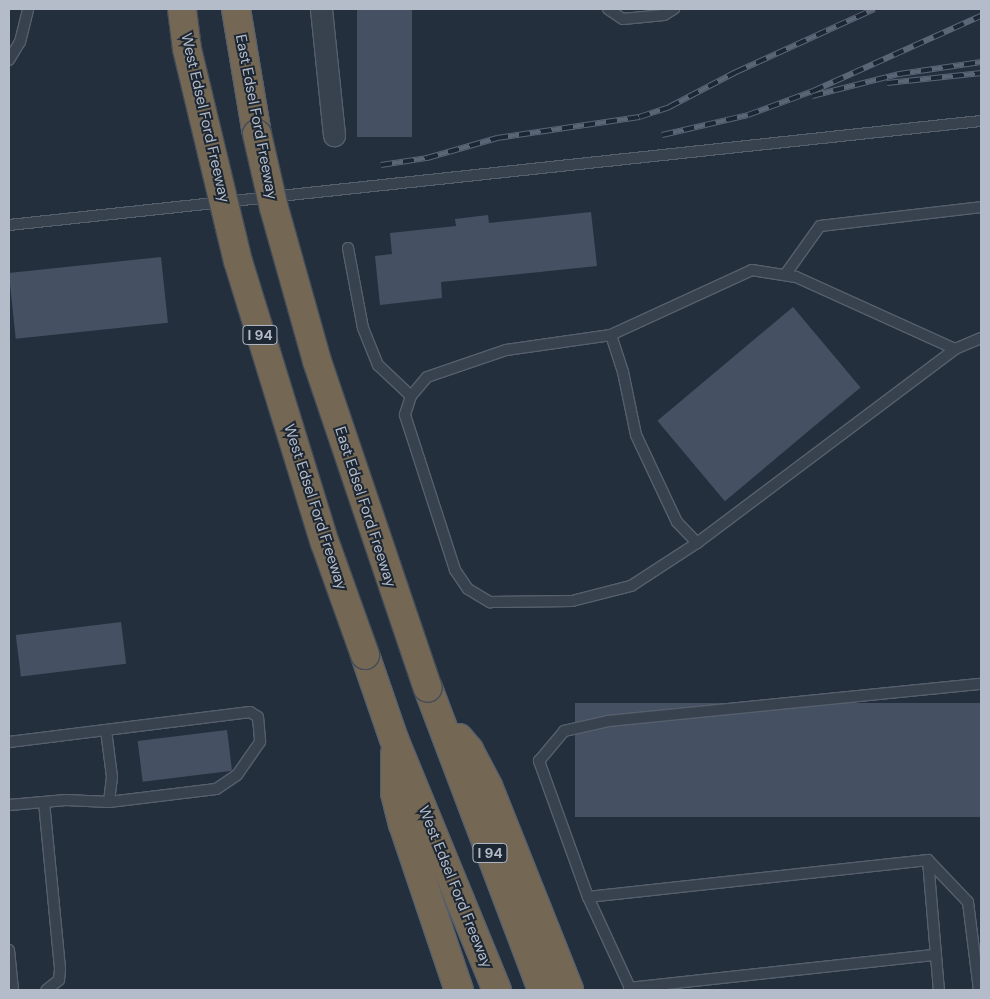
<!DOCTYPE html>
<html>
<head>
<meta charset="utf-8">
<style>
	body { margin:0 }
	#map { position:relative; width:990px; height:999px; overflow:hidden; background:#242f3e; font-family:"DM Sans",sans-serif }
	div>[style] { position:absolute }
	.building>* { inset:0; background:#455162; transform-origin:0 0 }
	.roads { filter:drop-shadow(1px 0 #565f6c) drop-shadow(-1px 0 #565f6c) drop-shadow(0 1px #565f6c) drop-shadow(0 -1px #565f6c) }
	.lane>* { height:10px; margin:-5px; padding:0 5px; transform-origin:5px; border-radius:5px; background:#38414e }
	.street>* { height:21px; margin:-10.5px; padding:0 10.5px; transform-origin:10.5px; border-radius:10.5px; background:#38414e }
	.highway>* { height:28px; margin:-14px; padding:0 14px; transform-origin:14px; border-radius:14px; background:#746855 }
	.rail>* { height:5.5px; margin-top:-2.75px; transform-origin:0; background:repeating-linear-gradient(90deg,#1d2633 0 11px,#5a6575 0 22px); box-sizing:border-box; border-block:1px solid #5a6575 }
	.bridges { filter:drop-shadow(1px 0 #434c59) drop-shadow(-1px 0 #434c59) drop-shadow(0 1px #434c59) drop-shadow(0 -1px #434c59) }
	.highway-bridge>* { height:28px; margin:-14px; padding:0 14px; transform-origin:14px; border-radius:14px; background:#746855 }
	span { translate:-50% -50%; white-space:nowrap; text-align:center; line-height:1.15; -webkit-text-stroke:4px #1d2633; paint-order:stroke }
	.shield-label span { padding:1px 4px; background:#1d2633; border:1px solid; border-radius:4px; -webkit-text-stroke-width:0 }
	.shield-label { font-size:14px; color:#b4bcc9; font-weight:700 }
	.street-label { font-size:15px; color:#b4bcc9 }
	.frame { position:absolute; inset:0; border:10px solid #b4bcc9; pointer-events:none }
</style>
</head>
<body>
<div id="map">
	<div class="building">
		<i style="left:357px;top:9px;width:55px;height:128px"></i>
		<i style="clip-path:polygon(591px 212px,597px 266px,441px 282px,442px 298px,380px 305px,375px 256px,392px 254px,390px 233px,456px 226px,455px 219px,488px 215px,489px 223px)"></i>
		<i style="left:161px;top:257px;width:66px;height:153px;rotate:84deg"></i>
		<i style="left:793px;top:307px;width:105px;height:177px;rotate:50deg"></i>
		<i style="left:121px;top:622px;width:42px;height:106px;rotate:83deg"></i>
		<i style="left:981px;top:703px;width:114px;height:406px;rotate:90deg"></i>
		<i style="left:227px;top:730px;width:41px;height:90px;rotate:83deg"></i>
	</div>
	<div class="roads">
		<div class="lane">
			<i style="left:608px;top:9px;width:18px;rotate:34deg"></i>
			<i style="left:623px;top:19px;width:41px;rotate:-5.6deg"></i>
			<i style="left:664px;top:15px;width:12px;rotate:-31deg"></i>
			<i style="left:9px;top:60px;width:21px;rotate:-59deg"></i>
			<i style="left:20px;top:42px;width:34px;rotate:-76deg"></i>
			<i style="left:9px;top:225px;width:978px;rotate:-6.11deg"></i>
			<i style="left:348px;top:248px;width:81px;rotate:79.4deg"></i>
			<i style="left:363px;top:328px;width:40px;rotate:68deg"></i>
			<i style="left:378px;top:365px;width:45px;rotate:43.2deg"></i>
			<i style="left:785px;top:275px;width:60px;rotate:-54.5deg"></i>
			<i style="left:820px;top:226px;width:162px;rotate:-6.7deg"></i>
			<i style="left:611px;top:335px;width:106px;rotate:171.9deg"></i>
			<i style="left:506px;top:350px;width:83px;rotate:161.1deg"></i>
			<i style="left:427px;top:377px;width:25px;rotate:130deg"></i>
			<i style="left:411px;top:396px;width:20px;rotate:108deg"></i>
			<i style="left:405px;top:415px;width:163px;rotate:72.1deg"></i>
			<i style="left:455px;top:570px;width:23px;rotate:56deg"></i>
			<i style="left:468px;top:589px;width:26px;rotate:31deg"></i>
			<i style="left:490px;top:602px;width:82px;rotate:-0.7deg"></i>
			<i style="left:572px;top:601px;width:61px;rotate:-14.3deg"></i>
			<i style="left:631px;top:586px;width:79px;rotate:-33.1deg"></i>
			<i style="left:955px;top:349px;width:175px;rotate:-155.6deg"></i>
			<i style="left:796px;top:277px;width:45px;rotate:-171deg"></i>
			<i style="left:752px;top:270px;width:155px;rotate:155.3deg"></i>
			<i style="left:611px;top:335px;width:39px;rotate:72deg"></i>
			<i style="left:623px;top:372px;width:64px;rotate:78.3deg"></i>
			<i style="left:636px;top:435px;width:96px;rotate:64.8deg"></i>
			<i style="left:677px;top:522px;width:29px;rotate:46deg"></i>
			<i style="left:697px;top:543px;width:323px;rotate:-36.9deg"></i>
			<i style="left:955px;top:349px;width:28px;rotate:-23deg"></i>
			<i style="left:106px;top:730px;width:47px;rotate:82.7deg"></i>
			<i style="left:112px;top:777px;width:25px;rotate:97deg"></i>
			<i style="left:9px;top:742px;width:243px;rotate:-7.1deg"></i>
			<i style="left:250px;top:712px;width:9px;rotate:32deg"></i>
			<i style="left:258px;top:717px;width:25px;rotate:85deg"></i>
			<i style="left:260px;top:742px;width:40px;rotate:124.9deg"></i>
			<i style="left:237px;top:775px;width:25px;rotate:146deg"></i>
			<i style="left:216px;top:789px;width:108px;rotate:173.1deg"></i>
			<i style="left:109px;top:802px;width:43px;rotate:-177.3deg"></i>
			<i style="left:66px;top:800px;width:57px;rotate:175deg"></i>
			<i style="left:44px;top:802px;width:168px;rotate:84.5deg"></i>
			<i style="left:60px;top:969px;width:11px;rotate:95deg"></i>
			<i style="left:59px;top:980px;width:16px;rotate:142deg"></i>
			<i style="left:928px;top:860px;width:58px;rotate:46.4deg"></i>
			<i style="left:968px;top:902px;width:89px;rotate:82.9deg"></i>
			<i style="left:928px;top:860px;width:130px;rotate:85.2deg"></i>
			<i style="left:588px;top:897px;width:145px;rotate:-109.8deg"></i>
			<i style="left:539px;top:761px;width:39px;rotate:-50deg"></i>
			<i style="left:564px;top:731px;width:45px;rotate:-12.8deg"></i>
			<i style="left:608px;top:721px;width:375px;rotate:-5.7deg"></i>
			<i style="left:9px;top:950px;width:40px;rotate:84.3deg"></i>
			<i style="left:629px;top:988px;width:308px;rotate:-6.2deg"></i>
			<i style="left:631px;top:990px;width:102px;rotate:-114.8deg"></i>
			<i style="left:588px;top:897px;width:342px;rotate:-6.2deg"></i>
		</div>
		<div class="street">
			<i style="left:321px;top:9px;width:127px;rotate:84.1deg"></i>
		</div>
		<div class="highway">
			<i style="left:236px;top:9px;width:127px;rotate:80.5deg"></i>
			<i style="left:365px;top:655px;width:89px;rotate:71deg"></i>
			<i style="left:394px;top:739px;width:271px;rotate:67.7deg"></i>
			<i style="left:428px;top:688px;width:323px;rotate:69.3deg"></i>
			<i style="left:459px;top:738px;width:16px;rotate:50deg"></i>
			<i style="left:469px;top:750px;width:41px;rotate:62.2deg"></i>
			<i style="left:488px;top:786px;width:219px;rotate:68.3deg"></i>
			<i style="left:395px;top:754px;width:39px;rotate:90deg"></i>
			<i style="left:395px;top:793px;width:32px;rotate:76deg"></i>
			<i style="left:403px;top:824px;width:175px;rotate:71.4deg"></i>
		</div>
	</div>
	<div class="rail">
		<i style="left:887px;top:83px;width:95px;rotate:-6.1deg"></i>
		<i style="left:812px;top:96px;width:90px;rotate:-14.2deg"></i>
		<i style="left:899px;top:74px;width:83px;rotate:-8.3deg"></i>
		<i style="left:662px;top:135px;width:88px;rotate:-13.1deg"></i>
		<i style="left:748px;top:115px;width:69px;rotate:-20.3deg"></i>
		<i style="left:813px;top:91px;width:184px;rotate:-24.1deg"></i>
		<i style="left:381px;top:165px;width:47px;rotate:-8.7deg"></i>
		<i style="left:427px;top:158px;width:73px;rotate:-15.9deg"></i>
		<i style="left:497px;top:138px;width:144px;rotate:-8.4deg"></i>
		<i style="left:639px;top:117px;width:32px;rotate:-18deg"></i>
		<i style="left:669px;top:107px;width:76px;rotate:-27.6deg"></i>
		<i style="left:736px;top:72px;width:152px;rotate:-24.5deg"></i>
	</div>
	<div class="bridges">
		<div class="highway-bridge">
			<i style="left:182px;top:9px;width:40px;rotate:82.9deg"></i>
			<i style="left:187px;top:49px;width:218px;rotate:76.5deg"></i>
			<i style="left:238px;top:261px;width:295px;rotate:72.9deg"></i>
			<i style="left:325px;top:543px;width:119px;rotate:70.3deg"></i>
			<i style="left:257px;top:134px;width:76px;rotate:77.1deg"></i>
			<i style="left:274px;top:208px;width:159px;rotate:74.3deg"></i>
			<i style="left:317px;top:361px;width:345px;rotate:71.3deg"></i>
		</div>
	</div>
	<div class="shield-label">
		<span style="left:260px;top:335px">I 94</span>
		<span style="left:490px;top:853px">I 94</span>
	</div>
	<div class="street-label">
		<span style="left:256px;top:117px;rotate:79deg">East Edsel Ford Freeway</span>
		<span style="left:205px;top:118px;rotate:77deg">West Edsel Ford Freeway</span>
		<span style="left:315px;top:507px;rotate:72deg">West Edsel Ford Freeway</span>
		<span style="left:365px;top:507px;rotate:72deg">East Edsel Ford Freeway</span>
		<span style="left:455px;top:887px;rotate:68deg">West Edsel Ford Freeway</span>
	</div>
	<div class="frame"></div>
</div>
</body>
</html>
